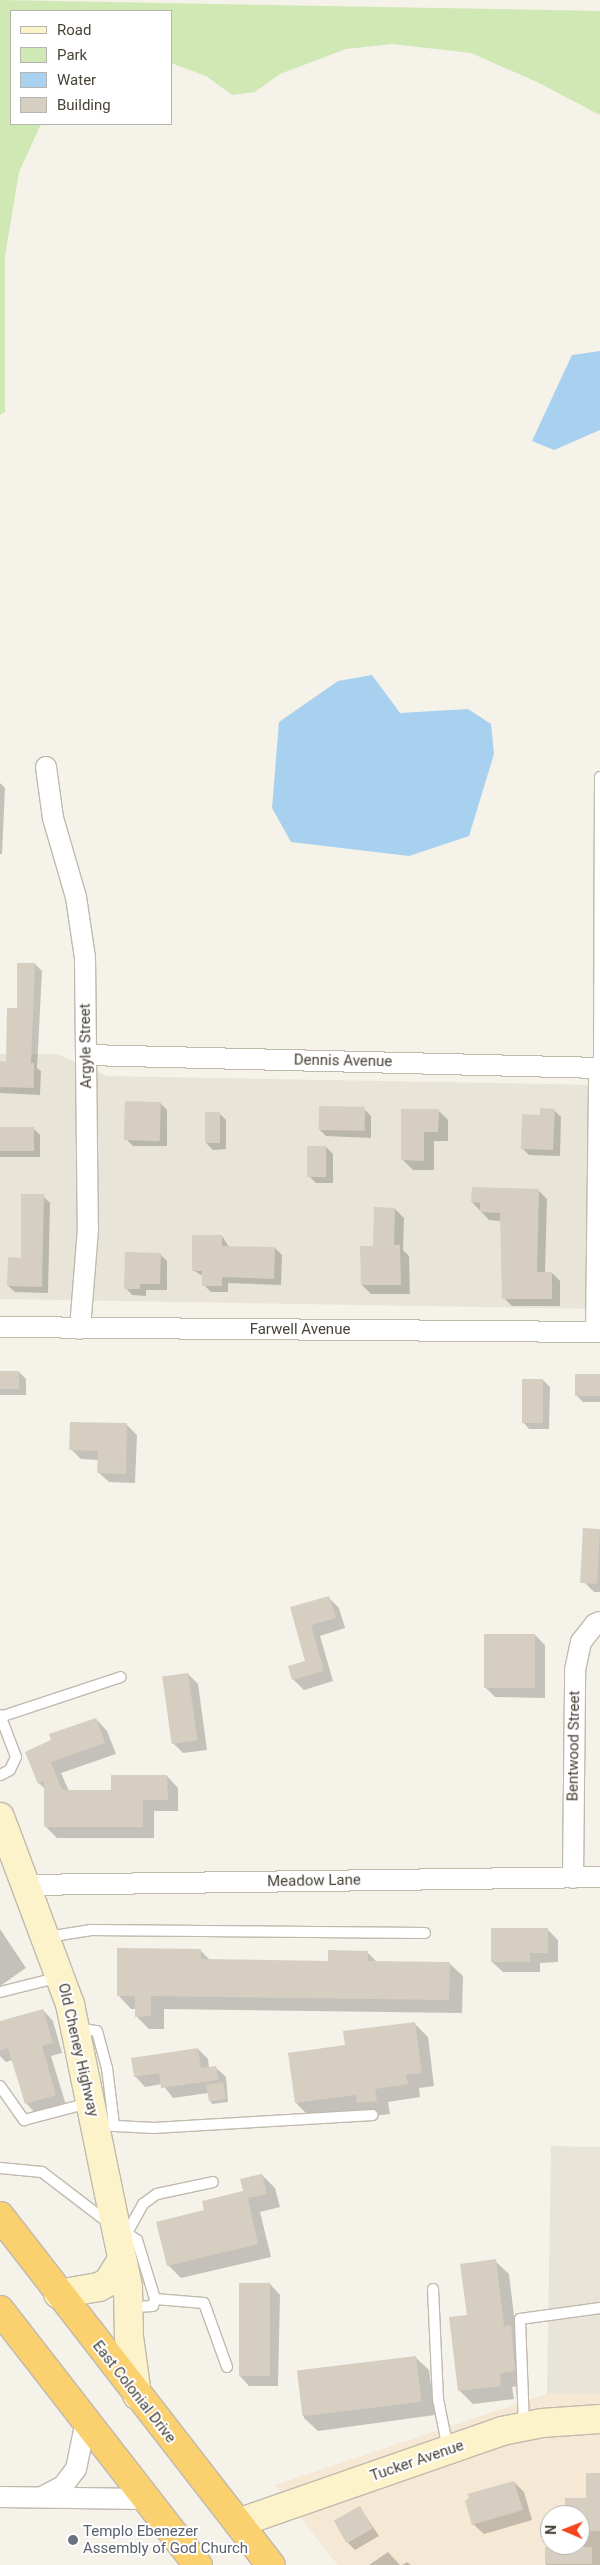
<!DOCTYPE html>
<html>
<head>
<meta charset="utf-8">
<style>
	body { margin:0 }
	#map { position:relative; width:600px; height:2565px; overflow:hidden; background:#f5f2ea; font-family:Roboto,sans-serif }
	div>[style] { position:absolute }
	.residential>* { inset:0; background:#e8e4d8 }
	.commercial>* { inset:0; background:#f5e9d6 }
	.green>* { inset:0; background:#cfe8b4 }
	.water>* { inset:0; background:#a8d0ef }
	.shadow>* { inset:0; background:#0003 }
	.building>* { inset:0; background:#d6cec0; transform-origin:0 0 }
	.roads { filter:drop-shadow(1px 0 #c0baad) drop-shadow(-1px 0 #c0baad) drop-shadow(0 1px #c0baad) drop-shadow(0 -1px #c0baad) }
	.lane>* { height:10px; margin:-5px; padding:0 5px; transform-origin:5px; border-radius:5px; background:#fff }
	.street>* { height:20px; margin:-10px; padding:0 10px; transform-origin:10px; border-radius:10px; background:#fff }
	.secondary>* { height:28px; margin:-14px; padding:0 14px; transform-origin:14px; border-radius:14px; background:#fdf3cb }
	.highway>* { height:28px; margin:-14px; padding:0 14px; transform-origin:14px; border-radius:14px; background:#fbd06f }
	.dots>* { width:14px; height:14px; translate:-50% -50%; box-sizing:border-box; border:2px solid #fff; border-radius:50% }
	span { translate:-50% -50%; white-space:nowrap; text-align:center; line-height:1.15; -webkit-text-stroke:4px #fff; paint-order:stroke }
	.street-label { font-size:15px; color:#494338 }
	.worship-label { font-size:15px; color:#5b616d }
	.left { translate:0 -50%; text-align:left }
	.legend { position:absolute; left:10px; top:10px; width:162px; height:115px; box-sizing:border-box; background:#fff; border:1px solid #b6b4af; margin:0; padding:6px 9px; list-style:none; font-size:15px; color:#494338 }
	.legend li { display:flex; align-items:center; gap:10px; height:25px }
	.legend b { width:25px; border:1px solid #b6b4af }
	.north { position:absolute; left:540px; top:2505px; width:50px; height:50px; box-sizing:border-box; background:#fff; border:1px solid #b6b4af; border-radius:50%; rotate:271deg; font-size:14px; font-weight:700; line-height:20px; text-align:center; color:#494338 }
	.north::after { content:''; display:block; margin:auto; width:18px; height:22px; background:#f54620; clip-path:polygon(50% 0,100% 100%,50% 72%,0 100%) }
</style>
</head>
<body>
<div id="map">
	<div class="residential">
		<i style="clip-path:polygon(0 1054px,57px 1054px,107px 1076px,600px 1085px,600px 1309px,0 1299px)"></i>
		<i style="clip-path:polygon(evenodd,551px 2146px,600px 2147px,600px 2565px,338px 2565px,275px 2485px,547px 2394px,551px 2146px,550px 2515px,580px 2515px,580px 2545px,550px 2545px,550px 2515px)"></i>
	</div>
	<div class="commercial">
		<i style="clip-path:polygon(evenodd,547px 2394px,600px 2394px,600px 2565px,338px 2565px,275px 2485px,547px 2394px,550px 2515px,580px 2515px,580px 2545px,550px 2545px,550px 2515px)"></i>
	</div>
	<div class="green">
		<i style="clip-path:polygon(0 0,600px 11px,600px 115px,537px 82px,471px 53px,392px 44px,346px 49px,280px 74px,255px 92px,232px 95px,206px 76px,171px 63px,171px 11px,11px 11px,11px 124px,41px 124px,19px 172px,5px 256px,5px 412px,0 415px)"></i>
	</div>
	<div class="water">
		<i style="clip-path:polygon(600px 351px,600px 430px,554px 450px,532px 441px,572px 355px)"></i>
		<i style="clip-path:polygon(372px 675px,400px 713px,468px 709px,491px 724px,494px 754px,469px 836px,409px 856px,291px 842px,272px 808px,279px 722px,338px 681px)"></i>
	</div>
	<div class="shadow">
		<i style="clip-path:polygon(0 783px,5px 788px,2px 854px,0 854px)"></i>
		<i style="clip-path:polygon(35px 964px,42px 971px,37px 1068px,41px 1071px,40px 1095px,0 1093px,0 1063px,7px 1063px,18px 1009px)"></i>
		<i style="clip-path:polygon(160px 1103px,167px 1110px,167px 1146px,133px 1146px,126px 1139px)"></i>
		<i style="clip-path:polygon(364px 1109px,371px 1116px,371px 1138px,326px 1136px,319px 1129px)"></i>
		<i style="clip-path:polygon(438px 1110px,448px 1120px,448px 1141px,434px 1141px,434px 1170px,413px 1170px,403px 1160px)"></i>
		<i style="clip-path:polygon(554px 1110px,561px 1117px,560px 1156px,529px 1155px,522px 1148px)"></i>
		<i style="clip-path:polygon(219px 1113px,226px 1120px,226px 1149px,213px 1150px,206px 1143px)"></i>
		<i style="clip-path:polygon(0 1128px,33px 1128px,40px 1135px,40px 1157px,0 1157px)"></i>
		<i style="clip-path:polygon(326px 1147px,333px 1154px,333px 1183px,316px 1183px,309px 1176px)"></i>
		<i style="clip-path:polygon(539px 1191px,547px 1199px,545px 1273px,552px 1273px,560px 1281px,560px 1306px,512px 1306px,504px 1298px,501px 1221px,489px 1220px,472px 1202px)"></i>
		<i style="clip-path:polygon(43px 1196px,50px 1203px,48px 1293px,15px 1292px,8px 1286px,23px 1259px)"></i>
		<i style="clip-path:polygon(395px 1209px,404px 1218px,403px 1250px,409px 1256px,410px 1294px,371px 1294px,362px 1285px,374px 1247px)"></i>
		<i style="clip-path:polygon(222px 1236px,229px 1247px,275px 1248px,282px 1255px,281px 1285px,228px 1283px,228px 1292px,211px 1292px,204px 1285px,204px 1277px,193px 1270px)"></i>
		<i style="clip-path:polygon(160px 1254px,167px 1261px,167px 1290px,146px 1290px,146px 1296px,132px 1295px,126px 1288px)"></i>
		<i style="clip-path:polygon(0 1372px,19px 1372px,26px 1379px,26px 1395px,0 1395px)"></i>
		<i style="clip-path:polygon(600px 1376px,600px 1402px,583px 1402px,576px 1395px)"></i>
		<i style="clip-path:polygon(543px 1380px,550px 1387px,549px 1429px,529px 1429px,523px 1422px)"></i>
		<i style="clip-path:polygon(127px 1425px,137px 1435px,135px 1483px,109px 1482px,98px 1472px,99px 1460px,81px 1459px,71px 1449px)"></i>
		<i style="clip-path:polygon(584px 1530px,600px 1530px,600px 1592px,594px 1592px,584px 1582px)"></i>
		<i style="clip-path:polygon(328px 1597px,339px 1608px,345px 1628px,320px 1636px,333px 1681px,304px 1690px,294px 1680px,290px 1667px,307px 1662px,291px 1608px)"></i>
		<i style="clip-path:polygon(535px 1635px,545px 1645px,545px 1698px,495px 1697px,485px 1687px)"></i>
		<i style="clip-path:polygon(188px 1674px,198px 1684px,207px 1750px,183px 1753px,173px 1743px)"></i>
		<i style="clip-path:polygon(96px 1719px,107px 1731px,116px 1754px,61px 1773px,69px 1791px,112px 1791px,167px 1776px,178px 1788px,178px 1811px,154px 1811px,154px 1838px,57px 1838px,46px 1827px,46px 1790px,39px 1783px,26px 1752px)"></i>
		<i style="clip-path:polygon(0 1929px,26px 1968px,0 1986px)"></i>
		<i style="clip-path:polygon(547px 1929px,558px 1940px,558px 1962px,540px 1963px,540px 1972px,503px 1972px,492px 1962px)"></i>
		<i style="clip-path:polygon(200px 1950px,211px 1961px,329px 1962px,367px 1952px,377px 1962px,449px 1963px,463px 1976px,462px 2013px,164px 2009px,164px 2029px,149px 2029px,136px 2016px,136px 2009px,131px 2009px,118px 1995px)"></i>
		<i style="clip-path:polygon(43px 2010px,53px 2021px,62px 2053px,51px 2056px,66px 2105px,36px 2114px,26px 2103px,13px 2060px,6px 2062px,0 2056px,0 2023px)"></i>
		<i style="clip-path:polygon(414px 2023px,428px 2037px,434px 2086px,419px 2088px,420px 2097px,388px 2102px,390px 2114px,372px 2116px,364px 2109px,309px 2116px,296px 2103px,347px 2046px)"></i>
		<i style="clip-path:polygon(198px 2049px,208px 2059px,209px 2068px,215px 2067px,226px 2077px,228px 2102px,212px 2104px,208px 2093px,173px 2098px,162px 2084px,145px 2087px,135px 2076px)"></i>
		<i style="clip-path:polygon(262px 2175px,275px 2188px,280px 2207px,260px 2212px,271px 2257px,181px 2278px,168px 2265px,206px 2211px,244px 2192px)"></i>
		<i style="clip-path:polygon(495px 2261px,509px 2274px,516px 2332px,524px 2340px,528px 2384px,512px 2387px,514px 2399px,473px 2404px,460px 2391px,468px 2316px)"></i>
		<i style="clip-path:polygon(270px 2284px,280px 2295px,278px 2386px,249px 2386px,239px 2375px)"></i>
		<i style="clip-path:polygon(415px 2357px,429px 2370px,435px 2415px,318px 2431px,304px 2418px,298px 2373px)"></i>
		<i style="clip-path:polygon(600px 2474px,600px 2565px,546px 2565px,546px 2548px,580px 2545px,580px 2515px,567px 2515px,587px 2499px)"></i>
		<i style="clip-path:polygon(514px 2482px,524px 2492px,532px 2520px,484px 2534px,473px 2524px)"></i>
		<i style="clip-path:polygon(360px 2508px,379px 2536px,355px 2550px,348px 2543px)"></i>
		<i style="clip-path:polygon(388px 2552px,400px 2565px,369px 2565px)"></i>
		<i style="clip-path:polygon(407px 2562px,411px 2565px,402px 2565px)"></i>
	</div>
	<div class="building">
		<i style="clip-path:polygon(17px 963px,35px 963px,31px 1063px,34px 1063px,34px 1088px,0 1087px,0 1061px,6px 1062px,7px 1008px,17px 1008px)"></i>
		<i style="left:125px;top:1101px;width:36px;height:39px;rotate:2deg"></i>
		<i style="left:319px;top:1106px;width:46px;height:24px;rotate:1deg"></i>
		<i style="clip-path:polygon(540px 1108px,555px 1109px,553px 1150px,521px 1149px,522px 1114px,540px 1115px)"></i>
		<i style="clip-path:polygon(401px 1109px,439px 1109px,438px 1132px,424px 1132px,424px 1161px,401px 1160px)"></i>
		<i style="left:205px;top:1112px;width:15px;height:31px"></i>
		<i style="left:0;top:1127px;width:34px;height:24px"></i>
		<i style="left:307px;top:1146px;width:19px;height:31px"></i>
		<i style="clip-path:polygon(472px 1187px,539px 1189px,537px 1272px,552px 1272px,552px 1299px,502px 1299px,500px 1213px,480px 1212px,480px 1203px,471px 1202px)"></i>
		<i style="clip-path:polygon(21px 1194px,44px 1194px,42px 1287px,7px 1286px,8px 1257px,21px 1258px)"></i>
		<i style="clip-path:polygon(374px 1207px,395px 1208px,394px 1245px,400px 1245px,401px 1285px,361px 1285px,360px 1246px,373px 1246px)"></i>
		<i style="clip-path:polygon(192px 1235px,222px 1235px,222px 1246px,275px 1247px,274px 1279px,222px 1277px,222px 1286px,202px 1286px,202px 1271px,192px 1271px)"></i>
		<i style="clip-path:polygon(125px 1252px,161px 1253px,160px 1284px,140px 1284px,140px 1289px,124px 1289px)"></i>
		<i style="left:0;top:1371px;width:19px;height:18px"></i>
		<i style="left:575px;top:1374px;width:25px;height:22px"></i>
		<i style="left:522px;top:1379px;width:21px;height:44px"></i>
		<i style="clip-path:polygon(70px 1422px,127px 1423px,126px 1474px,97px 1473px,98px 1451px,69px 1450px)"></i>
		<i style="left:583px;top:1528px;width:17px;height:55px;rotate:3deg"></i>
		<i style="clip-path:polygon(329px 1596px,336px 1618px,311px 1625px,324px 1671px,292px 1680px,288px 1666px,305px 1661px,290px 1607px)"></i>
		<i style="left:484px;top:1634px;width:51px;height:54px"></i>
		<i style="left:188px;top:1673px;width:68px;height:26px;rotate:82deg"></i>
		<i style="clip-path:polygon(96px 1718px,105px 1743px,51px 1762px,62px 1790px,111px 1790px,111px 1775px,167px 1775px,168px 1800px,143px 1800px,143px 1827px,44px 1827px,44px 1781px,38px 1784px,25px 1752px,51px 1740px,49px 1734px)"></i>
		<i style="clip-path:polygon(491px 1928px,548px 1928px,548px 1953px,530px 1953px,530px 1962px,491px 1962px)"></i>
		<i style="clip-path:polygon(117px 1948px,201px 1949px,201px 1959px,328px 1961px,328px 1950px,368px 1951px,368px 1961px,450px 1962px,449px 2000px,151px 1996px,151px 2016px,135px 2017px,135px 1996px,117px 1996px)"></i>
		<i style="clip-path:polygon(43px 2009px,53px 2043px,42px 2046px,56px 2095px,25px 2104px,8px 2048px,0 2051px,0 2021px)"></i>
		<i style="clip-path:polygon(415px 2022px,422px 2073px,406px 2075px,408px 2084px,375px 2089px,377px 2101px,357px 2103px,356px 2095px,295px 2103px,288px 2053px,345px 2045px,343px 2031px)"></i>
		<i style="clip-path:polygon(198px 2048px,201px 2068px,216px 2066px,218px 2080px,161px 2088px,159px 2073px,134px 2077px,131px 2058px)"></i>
		<i style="left:223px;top:2082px;width:17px;height:17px;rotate:80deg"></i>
		<i style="clip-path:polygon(262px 2174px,267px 2194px,248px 2198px,258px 2244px,167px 2266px,156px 2222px,204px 2210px,202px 2201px,243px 2191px,240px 2179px)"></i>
		<i style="clip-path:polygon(496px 2259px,504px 2326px,511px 2325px,515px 2371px,500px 2373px,501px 2386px,458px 2391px,449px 2317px,467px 2315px,460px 2264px)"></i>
		<i style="left:239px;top:2283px;width:31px;height:93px"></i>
		<i style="left:416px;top:2356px;width:46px;height:120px;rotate:83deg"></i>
		<i style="clip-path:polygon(586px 2473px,600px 2473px,600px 2531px,580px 2531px,580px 2515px,565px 2515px,565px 2498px,586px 2498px)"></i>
		<i style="clip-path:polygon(514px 2481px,523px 2510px,472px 2525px,465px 2501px,469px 2498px,467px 2494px)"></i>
		<i style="left:360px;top:2506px;width:26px;height:30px;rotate:61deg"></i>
		<i style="left:545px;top:2547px;width:47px;height:17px"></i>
	</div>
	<div class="roads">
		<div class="lane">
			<i style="left:599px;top:1068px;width:291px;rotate:-89.8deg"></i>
			<i style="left:0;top:1715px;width:45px;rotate:69.1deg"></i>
			<i style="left:16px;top:1757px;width:14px;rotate:115deg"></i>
			<i style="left:10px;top:1770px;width:11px;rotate:153deg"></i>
			<i style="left:0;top:1717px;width:127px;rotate:-18.3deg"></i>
			<i style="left:47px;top:1937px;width:45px;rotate:-9deg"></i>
			<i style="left:91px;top:1930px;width:334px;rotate:0.5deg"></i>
			<i style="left:0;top:1992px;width:62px;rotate:-14deg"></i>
			<i style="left:77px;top:2028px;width:20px;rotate:9deg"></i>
			<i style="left:97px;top:2031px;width:38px;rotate:75deg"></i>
			<i style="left:107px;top:2068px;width:57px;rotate:83deg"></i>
			<i style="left:0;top:2086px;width:42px;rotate:54.8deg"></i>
			<i style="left:24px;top:2120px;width:67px;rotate:-14.7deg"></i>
			<i style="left:96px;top:2125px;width:58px;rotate:3deg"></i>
			<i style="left:154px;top:2128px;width:219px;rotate:-3.4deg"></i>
			<i style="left:0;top:2168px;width:42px;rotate:5.4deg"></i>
			<i style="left:42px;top:2172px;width:84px;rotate:37.3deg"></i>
			<i style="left:122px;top:2230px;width:18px;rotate:34deg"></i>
			<i style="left:137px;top:2240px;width:62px;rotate:73deg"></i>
			<i style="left:155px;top:2299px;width:7px;rotate:106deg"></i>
			<i style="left:153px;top:2306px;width:22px;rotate:177deg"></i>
			<i style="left:127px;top:2233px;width:33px;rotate:-61deg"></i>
			<i style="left:143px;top:2204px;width:17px;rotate:-36deg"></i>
			<i style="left:157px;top:2194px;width:57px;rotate:-12.1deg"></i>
			<i style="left:433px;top:2289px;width:110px;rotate:87.4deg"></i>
			<i style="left:438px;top:2399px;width:51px;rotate:78.7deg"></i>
			<i style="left:155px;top:2299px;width:49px;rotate:4.7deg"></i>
			<i style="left:204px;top:2303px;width:68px;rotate:70.2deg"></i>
			<i style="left:524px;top:2425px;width:106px;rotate:-92.2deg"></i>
			<i style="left:520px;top:2319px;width:81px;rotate:-7.8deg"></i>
		</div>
		<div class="street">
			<i style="left:46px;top:767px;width:51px;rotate:82.2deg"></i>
			<i style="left:53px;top:818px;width:82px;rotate:73.8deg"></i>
			<i style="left:76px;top:897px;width:62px;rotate:81.6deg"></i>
			<i style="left:85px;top:958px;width:271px;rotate:89.4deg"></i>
			<i style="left:88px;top:1229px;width:100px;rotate:94.6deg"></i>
			<i style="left:87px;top:1055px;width:513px;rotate:1.45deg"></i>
			<i style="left:0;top:1327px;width:600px;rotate:0.48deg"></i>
			<i style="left:596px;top:1332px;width:264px;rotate:-89.3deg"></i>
			<i style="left:573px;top:1878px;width:208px;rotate:-89.4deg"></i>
			<i style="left:575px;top:1670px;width:29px;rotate:-78deg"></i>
			<i style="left:581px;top:1642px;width:23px;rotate:-52deg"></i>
			<i style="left:595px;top:1624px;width:5px;rotate:-22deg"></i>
			<i style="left:27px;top:1885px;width:573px;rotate:-0.8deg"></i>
			<i style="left:0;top:2497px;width:146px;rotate:0.8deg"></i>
			<i style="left:42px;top:2497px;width:24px;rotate:-28deg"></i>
			<i style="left:63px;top:2486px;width:21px;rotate:-53deg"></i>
			<i style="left:76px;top:2469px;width:49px;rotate:-78.2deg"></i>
		</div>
		<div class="secondary">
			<i style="left:0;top:1817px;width:200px;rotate:69.5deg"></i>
			<i style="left:70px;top:2004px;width:289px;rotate:78.4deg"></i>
			<i style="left:128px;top:2287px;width:50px;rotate:88.9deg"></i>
			<i style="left:129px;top:2337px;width:59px;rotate:82.1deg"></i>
			<i style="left:58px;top:2294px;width:42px;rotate:-9.7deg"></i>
			<i style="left:99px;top:2287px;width:10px;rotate:-29deg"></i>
			<i style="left:108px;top:2282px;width:26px;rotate:-58deg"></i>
			<i style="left:238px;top:2523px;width:280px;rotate:-19.2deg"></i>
			<i style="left:502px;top:2431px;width:41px;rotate:-11.3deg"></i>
			<i style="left:542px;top:2423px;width:58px;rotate:-3.9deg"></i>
		</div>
		<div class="highway">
			<i style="left:0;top:2216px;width:442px;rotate:52.2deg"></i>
			<i style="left:0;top:2310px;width:323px;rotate:52.2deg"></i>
		</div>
	</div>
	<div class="dots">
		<i style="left:73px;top:2540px;background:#6b7280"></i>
	</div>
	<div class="street-label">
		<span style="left:86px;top:1046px;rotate:-91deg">Argyle Street</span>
		<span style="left:343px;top:1061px;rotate:1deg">Dennis Avenue</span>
		<span style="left:300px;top:1330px">Farwell Avenue</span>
		<span style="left:574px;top:1746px;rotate:-89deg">Bentwood Street</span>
		<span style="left:314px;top:1881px;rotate:-1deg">Meadow Lane</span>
		<span style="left:78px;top:2050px;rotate:77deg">Old Cheney Highway</span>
		<span style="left:134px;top:2392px;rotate:52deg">East Colonial Drive</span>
		<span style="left:417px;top:2461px;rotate:-19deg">Tucker Avenue</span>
	</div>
	<div class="worship-label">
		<span class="left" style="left:83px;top:2540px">Templo Ebenezer<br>Assembly of God Church</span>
	</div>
	<ul class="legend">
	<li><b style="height:6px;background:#fdf3cb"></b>Road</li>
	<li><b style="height:14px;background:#cfe8b4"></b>Park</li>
	<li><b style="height:14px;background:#a8d0ef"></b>Water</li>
	<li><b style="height:14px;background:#d6cec0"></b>Building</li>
	</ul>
	<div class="north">N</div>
</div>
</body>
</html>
